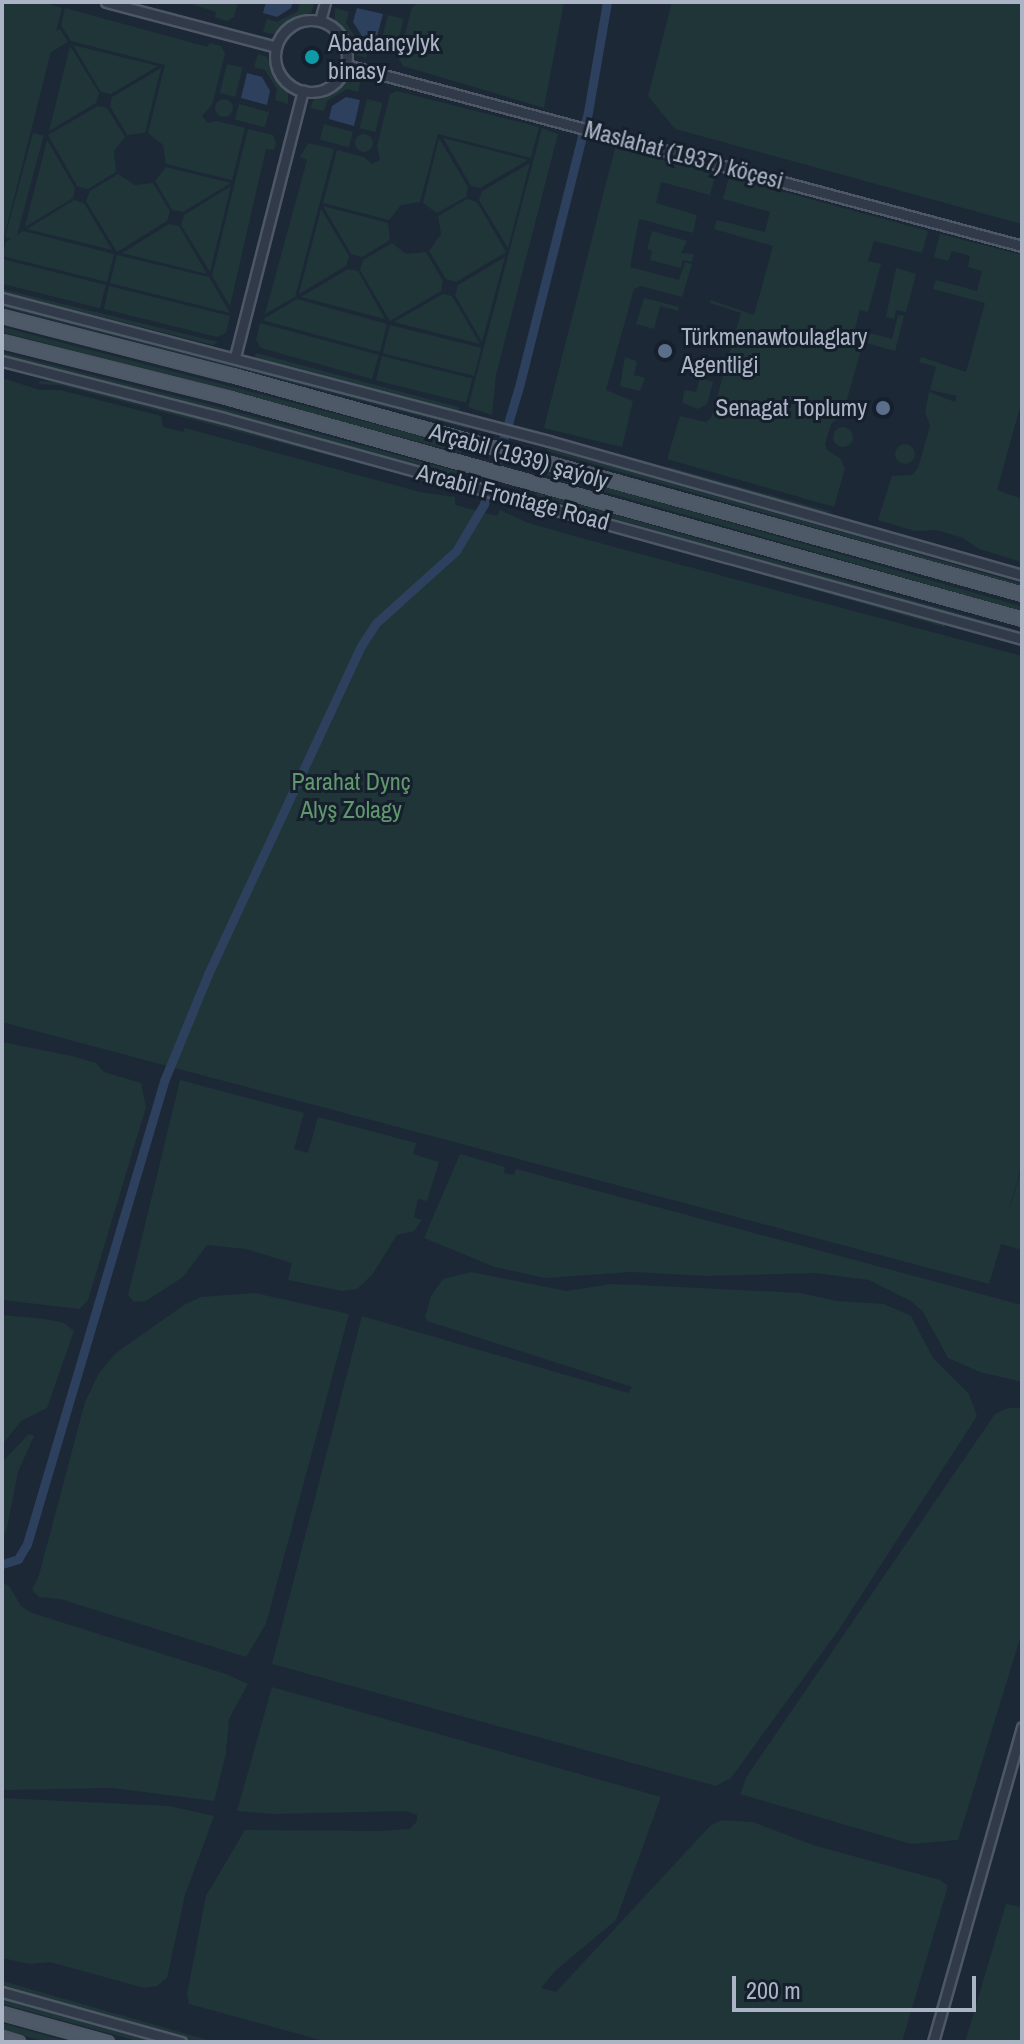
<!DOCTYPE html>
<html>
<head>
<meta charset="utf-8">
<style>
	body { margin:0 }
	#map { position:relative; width:1024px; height:2044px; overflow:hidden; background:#1d2837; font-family:"Archivo Narrow",sans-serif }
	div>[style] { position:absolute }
	.green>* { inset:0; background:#1f3538; transform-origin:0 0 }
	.round { border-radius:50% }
	.water>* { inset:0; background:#2d415e }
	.canal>* { height:9px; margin:-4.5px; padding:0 4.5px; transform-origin:4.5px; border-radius:4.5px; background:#2d415e }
	.roads { filter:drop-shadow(2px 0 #4e5766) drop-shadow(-2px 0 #4e5766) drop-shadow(0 2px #4e5766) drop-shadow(0 -2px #4e5766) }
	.minor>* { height:9px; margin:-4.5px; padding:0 4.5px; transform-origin:4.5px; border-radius:4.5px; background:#313a48 }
	.minor>.ring { margin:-4.5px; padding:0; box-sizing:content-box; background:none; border:9px solid #313a48; border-radius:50% }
	.major>* { height:11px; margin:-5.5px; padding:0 5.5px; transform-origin:5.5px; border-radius:5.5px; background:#4e5968 }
	.dots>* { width:22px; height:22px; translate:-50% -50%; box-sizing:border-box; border:4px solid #161f2c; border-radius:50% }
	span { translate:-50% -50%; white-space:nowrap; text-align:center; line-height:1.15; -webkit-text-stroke:6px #161f2c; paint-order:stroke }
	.poi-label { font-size:24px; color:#aab4c5 }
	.left { translate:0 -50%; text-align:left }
	.right { translate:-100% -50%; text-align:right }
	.street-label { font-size:24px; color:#aab4c5 }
	.park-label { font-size:24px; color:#60976d }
	.frame { position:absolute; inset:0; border:4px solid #aab4c5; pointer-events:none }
	.scale { position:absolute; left:732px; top:1976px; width:244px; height:36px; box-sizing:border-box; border:4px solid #aab4c5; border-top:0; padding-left:10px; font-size:24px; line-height:28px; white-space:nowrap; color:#aab4c5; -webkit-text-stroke:6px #161f2c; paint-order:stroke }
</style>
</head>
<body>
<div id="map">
	<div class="green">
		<i style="clip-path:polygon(2px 2px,42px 2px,62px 8px,2px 245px)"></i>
		<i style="clip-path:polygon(185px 2px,238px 2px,234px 17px,227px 21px,215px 17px,216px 12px)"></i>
		<i style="clip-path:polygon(300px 2px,314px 4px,311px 13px,290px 20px,273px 34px,263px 32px,267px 19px,277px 22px,298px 11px)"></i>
		<i style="clip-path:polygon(420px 2px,564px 2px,544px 108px,403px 66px,399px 59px,412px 7px)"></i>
		<i style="clip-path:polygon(672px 2px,1022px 2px,1022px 224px,675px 129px,648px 96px)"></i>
		<i style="clip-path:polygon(65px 8px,208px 47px,209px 43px,221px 46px,225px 53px,212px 105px,202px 116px,208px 123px,217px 121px,245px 128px,232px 180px,166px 164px,163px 145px,148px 133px,165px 65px,71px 41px,61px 25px)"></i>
		<i style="clip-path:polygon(335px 8px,349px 12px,346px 23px,359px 43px,369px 45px,366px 58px,357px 55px,349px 35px,335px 20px)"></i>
		<i style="left:388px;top:15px;width:16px;height:30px;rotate:14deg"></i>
		<i style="left:60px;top:29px;width:15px;height:104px;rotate:58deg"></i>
		<i style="clip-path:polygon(73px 45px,158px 66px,111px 94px,101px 92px)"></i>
		<i style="clip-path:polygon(70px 46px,99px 93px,96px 103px,49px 131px)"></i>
		<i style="clip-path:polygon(258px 54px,267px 57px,275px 77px,288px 92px,288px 104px,275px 100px,277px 89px,265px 70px,254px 67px)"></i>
		<i style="left:227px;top:64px;width:16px;height:30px;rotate:14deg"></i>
		<i style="clip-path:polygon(161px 68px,145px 133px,127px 135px,110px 106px,112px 97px)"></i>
		<i style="clip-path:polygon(351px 77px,361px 80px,358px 92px,347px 89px,327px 101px,324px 111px,310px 108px,314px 99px,335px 91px)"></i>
		<i style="clip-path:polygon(397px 91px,539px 127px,531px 158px,438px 134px,420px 202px,401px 205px,389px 220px,323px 203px,337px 150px,364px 157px,372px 164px,380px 160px,377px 146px,390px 94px)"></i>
		<i class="round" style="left:215px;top:99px;width:18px;height:18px"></i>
		<i style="left:367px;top:99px;width:16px;height:30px;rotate:14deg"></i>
		<i style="left:239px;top:104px;width:31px;height:16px;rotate:15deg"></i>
		<i style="clip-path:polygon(98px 106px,107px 108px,125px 137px,114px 151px,116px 172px,88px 189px,77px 186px,48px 135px)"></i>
		<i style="left:324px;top:124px;width:30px;height:16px;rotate:15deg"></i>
		<i style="clip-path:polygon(542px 128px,558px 134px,496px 375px,492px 415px,468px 407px)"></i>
		<i style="clip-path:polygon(248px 129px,273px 135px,276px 143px,274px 150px,266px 149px,230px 306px,212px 276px)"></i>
		<i style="left:33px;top:133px;width:11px;height:108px;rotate:15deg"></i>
		<i class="round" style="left:355px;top:134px;width:18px;height:18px"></i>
		<i style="clip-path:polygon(439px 138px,468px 187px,466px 197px,437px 213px,423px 203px)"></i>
		<i style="clip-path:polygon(443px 138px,528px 160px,480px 188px,471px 186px)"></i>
		<i style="clip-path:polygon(47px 140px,75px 188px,73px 198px,25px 227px)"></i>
		<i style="clip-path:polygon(308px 143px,334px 149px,295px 297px,265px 314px,307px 160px,300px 157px)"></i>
		<i style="clip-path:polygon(615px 148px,716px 174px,710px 195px,661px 182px,656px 203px,697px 215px,693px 233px,639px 219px,630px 267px,679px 280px,685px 262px,692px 264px,682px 297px,641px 286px,634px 289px,606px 390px,633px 401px,622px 447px,544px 428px)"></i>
		<i style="clip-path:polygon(530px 163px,508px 248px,479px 200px,482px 191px)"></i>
		<i style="clip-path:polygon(166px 167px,231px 183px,183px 212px,172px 210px,155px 181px)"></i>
		<i style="clip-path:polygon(118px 174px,135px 185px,153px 183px,170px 211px,167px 221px,117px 252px,86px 201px,90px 191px)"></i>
		<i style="clip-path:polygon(729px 177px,928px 231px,922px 253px,874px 241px,868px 261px,881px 264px,868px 312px,860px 310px,854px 332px,862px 346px,843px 414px,831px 424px,825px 444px,827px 450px,840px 458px,845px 468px,834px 507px,667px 459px,680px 416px,706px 422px,711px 418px,741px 313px,710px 303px,711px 300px,754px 315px,773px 246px,714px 229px,717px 220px,765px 232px,770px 212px,723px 199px)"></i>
		<i style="clip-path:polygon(231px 186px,210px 272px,181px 225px,184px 215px)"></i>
		<i style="clip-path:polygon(467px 199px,477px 202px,506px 252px,456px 282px,446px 279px,429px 251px,441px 234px,438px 216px)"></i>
		<i style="clip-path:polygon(74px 200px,84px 203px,112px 250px,27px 229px)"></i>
		<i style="clip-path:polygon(323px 206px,388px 223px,390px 240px,362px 257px,351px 254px)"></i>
		<i style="clip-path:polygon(321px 209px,349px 256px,346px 266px,299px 294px)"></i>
		<i style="clip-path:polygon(169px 224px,179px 226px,207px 274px,122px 253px)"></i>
		<i style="clip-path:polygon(23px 231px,114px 254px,107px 282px,2px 256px,6px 242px)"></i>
		<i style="clip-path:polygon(652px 231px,687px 241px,681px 253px,694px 254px,692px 262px,683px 260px,681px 268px,650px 260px,652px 251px,647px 249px)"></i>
		<i style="clip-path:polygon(940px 234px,1022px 255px,1022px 400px,997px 490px,1022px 499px,1022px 562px,979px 549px,963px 538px,936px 530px,915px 531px,878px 520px,892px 476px,912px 475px,918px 468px,930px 426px,925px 412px,929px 392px,955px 402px,957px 396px,930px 390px,936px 367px,919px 362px,921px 357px,966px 372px,985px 303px,933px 289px,936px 280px,977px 291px,982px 271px,968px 267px,970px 256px,952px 251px,948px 261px,934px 257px)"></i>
		<i style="clip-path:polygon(392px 243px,406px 254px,426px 252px,443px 281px,441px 291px,390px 321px,360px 270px,363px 260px)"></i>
		<i style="clip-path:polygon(117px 255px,209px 277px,230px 313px,110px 283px)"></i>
		<i style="clip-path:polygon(505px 257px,482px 342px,455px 295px,458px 285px)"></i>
		<i style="left:2px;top:259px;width:107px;height:24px;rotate:14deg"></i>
		<i style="clip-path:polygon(896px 268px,916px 274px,906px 312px,896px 310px,894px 319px,886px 317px)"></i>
		<i style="clip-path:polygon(348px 269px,358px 271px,385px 319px,301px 297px)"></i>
		<i style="clip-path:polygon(109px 286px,230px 316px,226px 333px,217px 337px,104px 309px)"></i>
		<i style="clip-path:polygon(2px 289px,218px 342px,213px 345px,2px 292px)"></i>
		<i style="clip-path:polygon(443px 294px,452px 296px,480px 344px,394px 322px)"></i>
		<i style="clip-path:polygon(644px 298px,679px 307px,678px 311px,660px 306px,654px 329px,636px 324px)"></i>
		<i style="clip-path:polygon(297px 299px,387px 324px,380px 352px,262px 320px)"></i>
		<i style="clip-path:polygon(2px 304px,214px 358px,470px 426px,469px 429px,2px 307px)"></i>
		<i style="clip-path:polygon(898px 315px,904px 316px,895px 351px,863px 342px,861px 336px,866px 332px,892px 339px)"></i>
		<i style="clip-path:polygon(260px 323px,379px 355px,372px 379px,261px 348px,256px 340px)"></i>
		<i style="left:390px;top:325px;width:94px;height:29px;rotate:14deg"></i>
		<i style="clip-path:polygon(2px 327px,463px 447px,461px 453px,2px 332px)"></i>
		<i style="clip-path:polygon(2px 352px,204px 403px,457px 471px,456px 475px,2px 356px)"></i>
		<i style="left:256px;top:353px;width:211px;height:9px;rotate:15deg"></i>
		<i style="left:382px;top:356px;width:93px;height:25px;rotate:14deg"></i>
		<i style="clip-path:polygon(625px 357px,637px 361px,634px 375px,645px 378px,640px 391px,620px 386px)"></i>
		<i style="clip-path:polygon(2px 378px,40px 390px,60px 390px,161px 416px,163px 427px,183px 432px,185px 428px,420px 492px,455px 497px,455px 505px,497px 516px,500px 510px,528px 523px,607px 545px,1022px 656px,1022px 1164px,1007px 1217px,1022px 1168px,1022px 1250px,1001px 1244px,989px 1284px,2px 1022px)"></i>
		<i style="clip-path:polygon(700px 378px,713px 382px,707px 404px,698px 409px,683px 403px,683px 397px,685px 390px,696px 392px)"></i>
		<i style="clip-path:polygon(40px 381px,61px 382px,439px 482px,438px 484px,60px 385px,39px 384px)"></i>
		<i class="round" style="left:833px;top:427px;width:20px;height:20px"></i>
		<i class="round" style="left:895px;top:444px;width:20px;height:20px"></i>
		<i style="left:548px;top:448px;width:492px;height:3px;rotate:16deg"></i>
		<i style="clip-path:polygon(666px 466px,832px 512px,823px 513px,673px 471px)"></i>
		<i style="left:543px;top:469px;width:497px;height:5px;rotate:16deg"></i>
		<i style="left:536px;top:492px;width:505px;height:4px;rotate:16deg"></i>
		<i style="left:540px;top:509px;width:421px;height:2px;rotate:16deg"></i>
		<i style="clip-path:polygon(2px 1042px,72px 1056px,96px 1063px,104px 1072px,141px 1083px,146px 1107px,88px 1300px,80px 1309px,2px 1300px)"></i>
		<i style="clip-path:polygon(180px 1080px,304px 1113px,294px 1149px,308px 1153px,318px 1117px,416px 1143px,413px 1154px,439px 1162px,427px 1201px,418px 1199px,414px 1217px,422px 1220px,414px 1231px,397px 1235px,372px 1275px,357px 1289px,342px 1291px,288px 1280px,292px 1263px,246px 1249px,207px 1245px,183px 1277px,146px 1301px,134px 1302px,128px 1295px)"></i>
		<i style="clip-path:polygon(460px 1154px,505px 1167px,504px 1173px,514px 1175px,516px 1169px,1022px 1305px,1022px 1382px,980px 1372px,948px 1358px,923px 1312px,911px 1301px,869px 1280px,815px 1273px,706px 1276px,631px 1272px,545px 1278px,495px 1267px,424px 1238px)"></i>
		<i style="clip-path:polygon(471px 1272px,567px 1291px,611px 1284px,639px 1285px,800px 1293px,836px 1301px,884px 1304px,911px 1316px,933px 1358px,969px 1394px,977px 1416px,840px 1628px,731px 1778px,716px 1786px,272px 1664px,362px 1316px,628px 1393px,632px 1387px,427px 1321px,425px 1317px,431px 1296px,443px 1279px)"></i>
		<i style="clip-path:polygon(255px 1293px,349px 1314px,266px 1624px,246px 1657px,60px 1599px,39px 1597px,32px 1590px,39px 1575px,85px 1402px,99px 1373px,116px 1353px,184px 1305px,201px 1297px)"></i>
		<i style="clip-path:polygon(2px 1315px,45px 1319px,64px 1323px,74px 1331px,47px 1408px,21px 1421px,2px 1445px)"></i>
		<i style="clip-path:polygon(1008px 1408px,1022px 1408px,1022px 1632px,958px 1840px,911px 1844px,740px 1794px,747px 1776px,995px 1414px)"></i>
		<i style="clip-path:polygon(29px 1434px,34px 1436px,18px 1472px,7px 1528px,2px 1538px,2px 1462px)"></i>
		<i style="clip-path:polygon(2px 1582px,9px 1586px,21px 1606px,32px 1613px,226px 1674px,248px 1684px,229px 1719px,226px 1753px,214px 1801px,113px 1788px,2px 1790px)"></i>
		<i style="clip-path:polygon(272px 1687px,661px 1797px,616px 1920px,555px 1971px,541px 1988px,556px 1992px,710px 1826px,722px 1820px,753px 1822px,813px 1845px,940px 1880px,948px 1886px,902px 2042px,328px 2042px,189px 2004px,187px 1994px,206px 1896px,245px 1830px,379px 1831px,410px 1829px,417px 1821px,417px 1815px,407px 1811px,272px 1814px,237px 1811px)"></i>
		<i style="clip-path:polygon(2px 1798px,169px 1806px,214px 1816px,185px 1895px,167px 1978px,157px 1986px,144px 1988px,50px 1962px,30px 1964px,2px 1958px)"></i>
		<i style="clip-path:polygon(1006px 1904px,1022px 1907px,1022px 2042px,965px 2042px)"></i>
		<i style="left:2px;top:1981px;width:226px;height:5px;rotate:16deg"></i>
		<i style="clip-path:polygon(2px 1998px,159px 2042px,141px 2042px,2px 2004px)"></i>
		<i style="clip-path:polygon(2px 2023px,70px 2042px,47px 2042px,2px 2030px)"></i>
	</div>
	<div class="water">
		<i style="clip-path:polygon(266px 2px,293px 2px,291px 8px,277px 17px,263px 13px)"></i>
		<i style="clip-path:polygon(357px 8px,383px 14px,376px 40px,362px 36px,353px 22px)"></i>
		<i style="clip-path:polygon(247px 73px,262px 77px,270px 91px,267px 105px,241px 98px)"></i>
		<i style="clip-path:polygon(346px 97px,360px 100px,354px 126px,329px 119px,332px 106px)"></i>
	</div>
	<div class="canal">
		<i style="left:2px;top:1564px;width:17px;rotate:-17deg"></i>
		<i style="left:18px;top:1559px;width:17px;rotate:-59deg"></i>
		<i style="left:27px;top:1544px;width:483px;rotate:-73.5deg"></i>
		<i style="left:164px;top:1081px;width:116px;rotate:-67.6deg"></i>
		<i style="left:208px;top:974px;width:362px;rotate:-65deg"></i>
		<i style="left:361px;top:646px;width:27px;rotate:-57deg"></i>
		<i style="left:376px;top:623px;width:108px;rotate:-42deg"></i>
		<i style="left:456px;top:551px;width:55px;rotate:-59.2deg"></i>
		<i style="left:484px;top:504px;width:126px;rotate:-73.4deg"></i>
		<i style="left:520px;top:383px;width:279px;rotate:-75.9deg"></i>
		<i style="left:588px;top:112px;width:112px;rotate:-80.2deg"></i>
	</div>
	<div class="roads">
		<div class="minor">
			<i style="left:106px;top:2px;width:176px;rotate:14.8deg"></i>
			<i class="ring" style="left:275px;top:20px;width:63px;height:63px"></i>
			<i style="left:320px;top:21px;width:20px;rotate:-75deg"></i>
			<i style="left:346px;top:65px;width:700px;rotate:14.99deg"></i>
			<i style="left:2px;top:298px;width:565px;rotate:14.65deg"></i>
			<i style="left:549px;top:441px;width:492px;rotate:15.8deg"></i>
			<i style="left:235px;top:357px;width:275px;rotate:-75.7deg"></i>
			<i style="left:2px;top:361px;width:229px;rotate:14.4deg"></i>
			<i style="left:224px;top:418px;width:828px;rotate:15.48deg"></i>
			<i style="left:2px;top:1992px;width:186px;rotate:15.6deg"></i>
			<i style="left:933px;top:2042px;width:327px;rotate:-74.2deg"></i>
		</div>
		<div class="major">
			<i style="left:2px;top:316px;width:237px;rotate:14.4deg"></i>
			<i style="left:232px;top:375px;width:820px;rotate:15.49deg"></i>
			<i style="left:2px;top:341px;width:231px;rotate:14deg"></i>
			<i style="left:226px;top:397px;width:826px;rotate:15.58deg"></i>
			<i style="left:2px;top:2013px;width:109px;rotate:15.4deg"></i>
			<i style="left:2px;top:2037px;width:17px;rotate:17deg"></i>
		</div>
	</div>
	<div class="dots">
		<i style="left:312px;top:57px;background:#0f9aa8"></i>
		<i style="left:665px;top:351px;background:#5c6f8a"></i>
		<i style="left:883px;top:408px;background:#5c6f8a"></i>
	</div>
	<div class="poi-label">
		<span class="left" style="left:328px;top:57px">Abadançylyk<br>binasy</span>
		<span class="left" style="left:681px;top:351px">Türkmenawtoulaglary<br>Agentligi</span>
		<span class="right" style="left:867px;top:408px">Senagat Toplumy</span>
	</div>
	<div class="street-label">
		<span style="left:684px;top:155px;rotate:15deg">Maslahat (1937) köçesi</span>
		<span style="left:519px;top:456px;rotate:16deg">Arçabil (1939) şaýoly</span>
		<span style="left:513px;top:497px;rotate:15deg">Arcabil Frontage Road</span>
	</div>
	<div class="park-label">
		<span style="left:351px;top:796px">Parahat Dynç<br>Alyş Zolagy</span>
	</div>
	<div class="frame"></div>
	<div class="scale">200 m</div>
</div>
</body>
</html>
